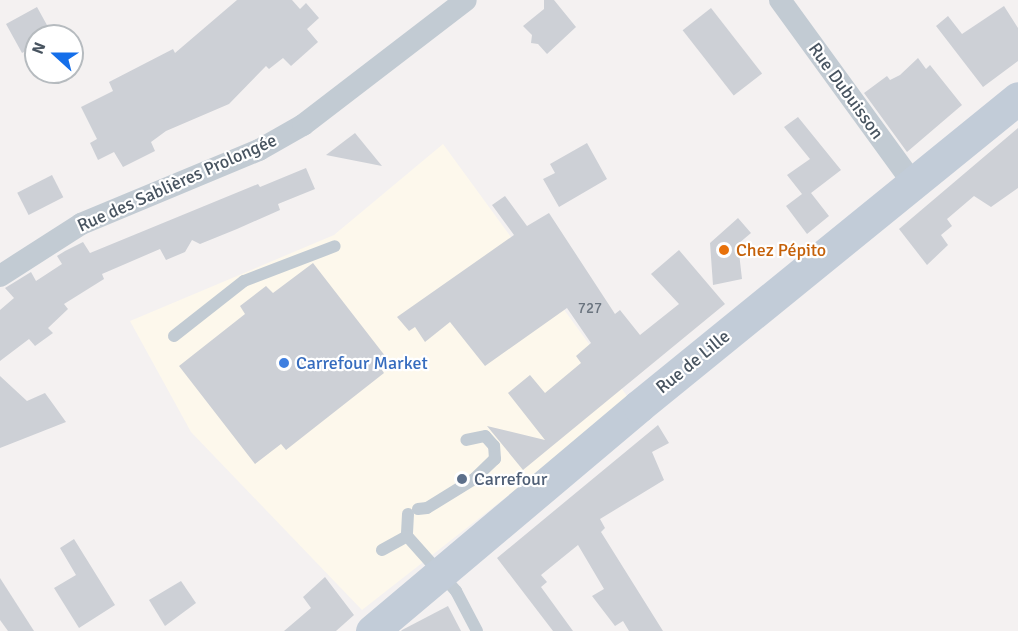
<!DOCTYPE html>
<html>
<head>
<meta charset="utf-8">
<style>
	body { margin:0 }
	#map { position:relative; width:1018px; height:631px; overflow:hidden; background:#f4f1f1; font-family:Signika,sans-serif }
	div>[style] { position:absolute }
	.commercial>* { inset:0; background:#fdf8ec }
	.building>* { inset:0; background:#cdd0d6; transform-origin:0 0 }
	.service>* { height:12px; margin:-6px; padding:0 6px; transform-origin:6px; border-radius:6px; background:#c2cbd3 }
	.minor>* { height:22px; margin:-11px; padding:0 11px; transform-origin:11px; border-radius:11px; background:#c2cbd3 }
	.secondary>* { height:33px; margin:-16.5px; padding:0 16.5px; transform-origin:16.5px; border-radius:16.5px; background:#c2ccd8 }
	.dots>* { width:16px; height:16px; translate:-50% -50%; box-sizing:border-box; border:3px solid #fff; border-radius:50% }
	span { translate:-50% -50%; white-space:nowrap; text-align:center; line-height:1.15; -webkit-text-stroke:4.5px #fff; paint-order:stroke }
	.number-label { font-size:15px; color:#69737e }
	.number-label span { -webkit-text-stroke-width:0 }
	.street-label { font-size:18px; color:#485460 }
	.food-label { font-size:18px; color:#c56008 }
	.left { translate:0 -50%; text-align:left }
	.shop-label { font-size:18px; color:#366cbe }
	.service-label { font-size:18px; color:#4e5e75 }
	.north { position:absolute; left:24px; top:24px; width:60px; height:60px; box-sizing:border-box; background:#fff; border:2px solid #b6bbbf; border-radius:50%; rotate:291deg; font-size:16px; font-weight:700; line-height:24px; text-align:center; color:#485460 }
	.north::after { content:''; display:block; margin:auto; width:21px; height:27px; background:#156fea; clip-path:polygon(50% 0,100% 100%,50% 72%,0 100%) }
</style>
</head>
<body>
<div id="map">
	<div class="commercial">
		<i style="clip-path:polygon(443px 144px,630px 400px,362px 610px,191px 432px,130px 321px,334px 235px)"></i>
	</div>
	<div class="building">
		<i style="clip-path:polygon(237px 0,292px 0,300px 9px,306px 3px,319px 18px,307px 29px,318px 42px,291px 66px,283px 58px,269px 69px,266px 66px,229px 104px,166px 131px,151px 142px,155px 151px,123px 167px,114px 152px,98px 160px,90px 143px,97px 139px,81px 107px,113px 91px,109px 82px,173px 49px,175px 53px)"></i>
		<i style="clip-path:polygon(544px 0,554px 0,576px 27px,547px 54px,538px 44px,531px 43px,532px 35px,523px 26px,544px 9px)"></i>
		<i style="clip-path:polygon(1004px 6px,1018px 28px,1018px 61px,983px 87px,936px 26px,948px 16px,962px 34px)"></i>
		<i style="clip-path:polygon(37px 7px,53px 36px,36px 36px,36px 46px,22px 53px,6px 24px)"></i>
		<i style="left:711px;top:8px;width:83px;height:36px;rotate:52deg"></i>
		<i style="clip-path:polygon(918px 58px,926px 69px,930px 65px,962px 105px,907px 152px,864px 93px,887px 76px,890px 80px,900px 75px)"></i>
		<i style="clip-path:polygon(798px 117px,841px 170px,811px 193px,829px 216px,807px 234px,786px 206px,802px 194px,787px 175px,810px 159px,784px 127px)"></i>
		<i style="clip-path:polygon(1018px 128px,1018px 188px,991px 207px,974px 196px,947px 219px,952px 226px,941px 235px,948px 245px,927px 265px,899px 229px)"></i>
		<i style="clip-path:polygon(355px 133px,382px 166px,326px 155px)"></i>
		<i style="clip-path:polygon(587px 143px,607px 179px,559px 207px,543px 179px,555px 173px,550px 164px)"></i>
		<i style="clip-path:polygon(306px 168px,315px 189px,278px 204px,280px 210px,237px 229px,200px 244px,192px 240px,185px 252px,166px 260px,160px 249px,102px 274px,104px 279px,64px 304px,68px 309px,48px 328px,53px 333px,35px 346px,29px 339px,0 361px,0 310px,14px 298px,5px 288px,31px 272px,36px 281px,62px 264px,57px 256px,65px 251px,83px 242px,90px 253px,258px 184px,260px 187px)"></i>
		<i style="left:52px;top:175px;width:25px;height:39px;rotate:63deg"></i>
		<i style="clip-path:polygon(505px 196px,527px 226px,549px 213px,615px 314px,620px 310px,640px 335px,679px 304px,651px 274px,679px 250px,725px 304px,523px 470px,487px 426px,545px 440px,508px 393px,530px 375px,545px 393px,581px 363px,576px 356px,591px 343px,567px 308px,485px 366px,450px 322px,425px 342px,415px 327px,409px 331px,397px 317px,514px 235px,492px 205px)"></i>
		<i style="clip-path:polygon(738px 218px,751px 233px,738px 244px,742px 279px,713px 285px,710px 243px)"></i>
		<i style="clip-path:polygon(313px 263px,389px 361px,380px 367px,384px 373px,286px 450px,281px 444px,255px 464px,179px 366px,245px 314px,240px 306px,266px 286px,273px 293px)"></i>
		<i style="clip-path:polygon(0 376px,27px 401px,45px 393px,66px 422px,0 448px)"></i>
		<i style="clip-path:polygon(658px 425px,669px 443px,652px 452px,664px 480px,600px 519px,605px 528px,601px 532px,663px 631px,629px 631px,623px 621px,615px 626px,592px 596px,604px 589px,578px 545px,541px 575px,547px 582px,541px 587px,573px 631px,553px 631px,497px 558px)"></i>
		<i style="clip-path:polygon(74px 539px,115px 605px,79px 628px,54px 588px,76px 575px,60px 548px)"></i>
		<i style="clip-path:polygon(325px 577px,354px 615px,336px 631px,284px 631px,311px 608px,303px 597px)"></i>
		<i style="clip-path:polygon(0 578px,34px 631px,8px 631px,0 620px)"></i>
		<i style="clip-path:polygon(181px 581px,196px 603px,165px 626px,149px 600px)"></i>
		<i style="clip-path:polygon(448px 606px,461px 631px,401px 631px,402px 630px)"></i>
	</div>
	<div class="service">
		<i style="left:174px;top:336px;width:89px;rotate:-38.2deg"></i>
		<i style="left:244px;top:281px;width:97px;rotate:-21deg"></i>
		<i style="left:418px;top:509px;width:9px;rotate:-6deg"></i>
		<i style="left:427px;top:508px;width:55px;rotate:-31.7deg"></i>
		<i style="left:474px;top:479px;width:29px;rotate:-44deg"></i>
		<i style="left:495px;top:459px;width:13px;rotate:-94deg"></i>
		<i style="left:494px;top:446px;width:13px;rotate:-132deg"></i>
		<i style="left:485px;top:436px;width:19px;rotate:168deg"></i>
		<i style="left:408px;top:514px;width:22px;rotate:93deg"></i>
		<i style="left:407px;top:536px;width:74px;rotate:48.3deg"></i>
		<i style="left:456px;top:591px;width:45px;rotate:62.3deg"></i>
		<i style="left:382px;top:550px;width:29px;rotate:-29deg"></i>
	</div>
	<div class="minor">
		<i style="left:780px;top:0;width:225px;rotate:54deg"></i>
		<i style="left:0;top:276px;width:96px;rotate:-32.7deg"></i>
		<i style="left:81px;top:224px;width:193px;rotate:-22.6deg"></i>
		<i style="left:259px;top:150px;width:51px;rotate:-29.6deg"></i>
		<i style="left:303px;top:125px;width:205px;rotate:-37.5deg"></i>
	</div>
	<div class="secondary">
		<i style="left:372px;top:631px;width:349px;rotate:-40.1deg"></i>
		<i style="left:639px;top:406px;width:488px;rotate:-39.1deg"></i>
	</div>
	<div class="dots">
		<i style="left:724px;top:250px;background:#e8710a"></i>
		<i style="left:284px;top:363px;background:#3f7fe0"></i>
		<i style="left:462px;top:479px;background:#5c6f8a"></i>
	</div>
	<div class="number-label">
		<span style="left:590px;top:309px">727</span>
	</div>
	<div class="street-label">
		<span style="left:846px;top:91px;rotate:54deg">Rue Dubuisson</span>
		<span style="left:177px;top:183px;rotate:-24deg">Rue des Sablières Prolongée</span>
		<span style="left:693px;top:362px;rotate:-39deg">Rue de Lille</span>
	</div>
	<div class="food-label">
		<span class="left" style="left:736px;top:250px">Chez Pépito</span>
	</div>
	<div class="shop-label">
		<span class="left" style="left:296px;top:363px">Carrefour Market</span>
	</div>
	<div class="service-label">
		<span class="left" style="left:474px;top:479px">Carrefour</span>
	</div>
	<div class="north">N</div>
</div>
</body>
</html>
